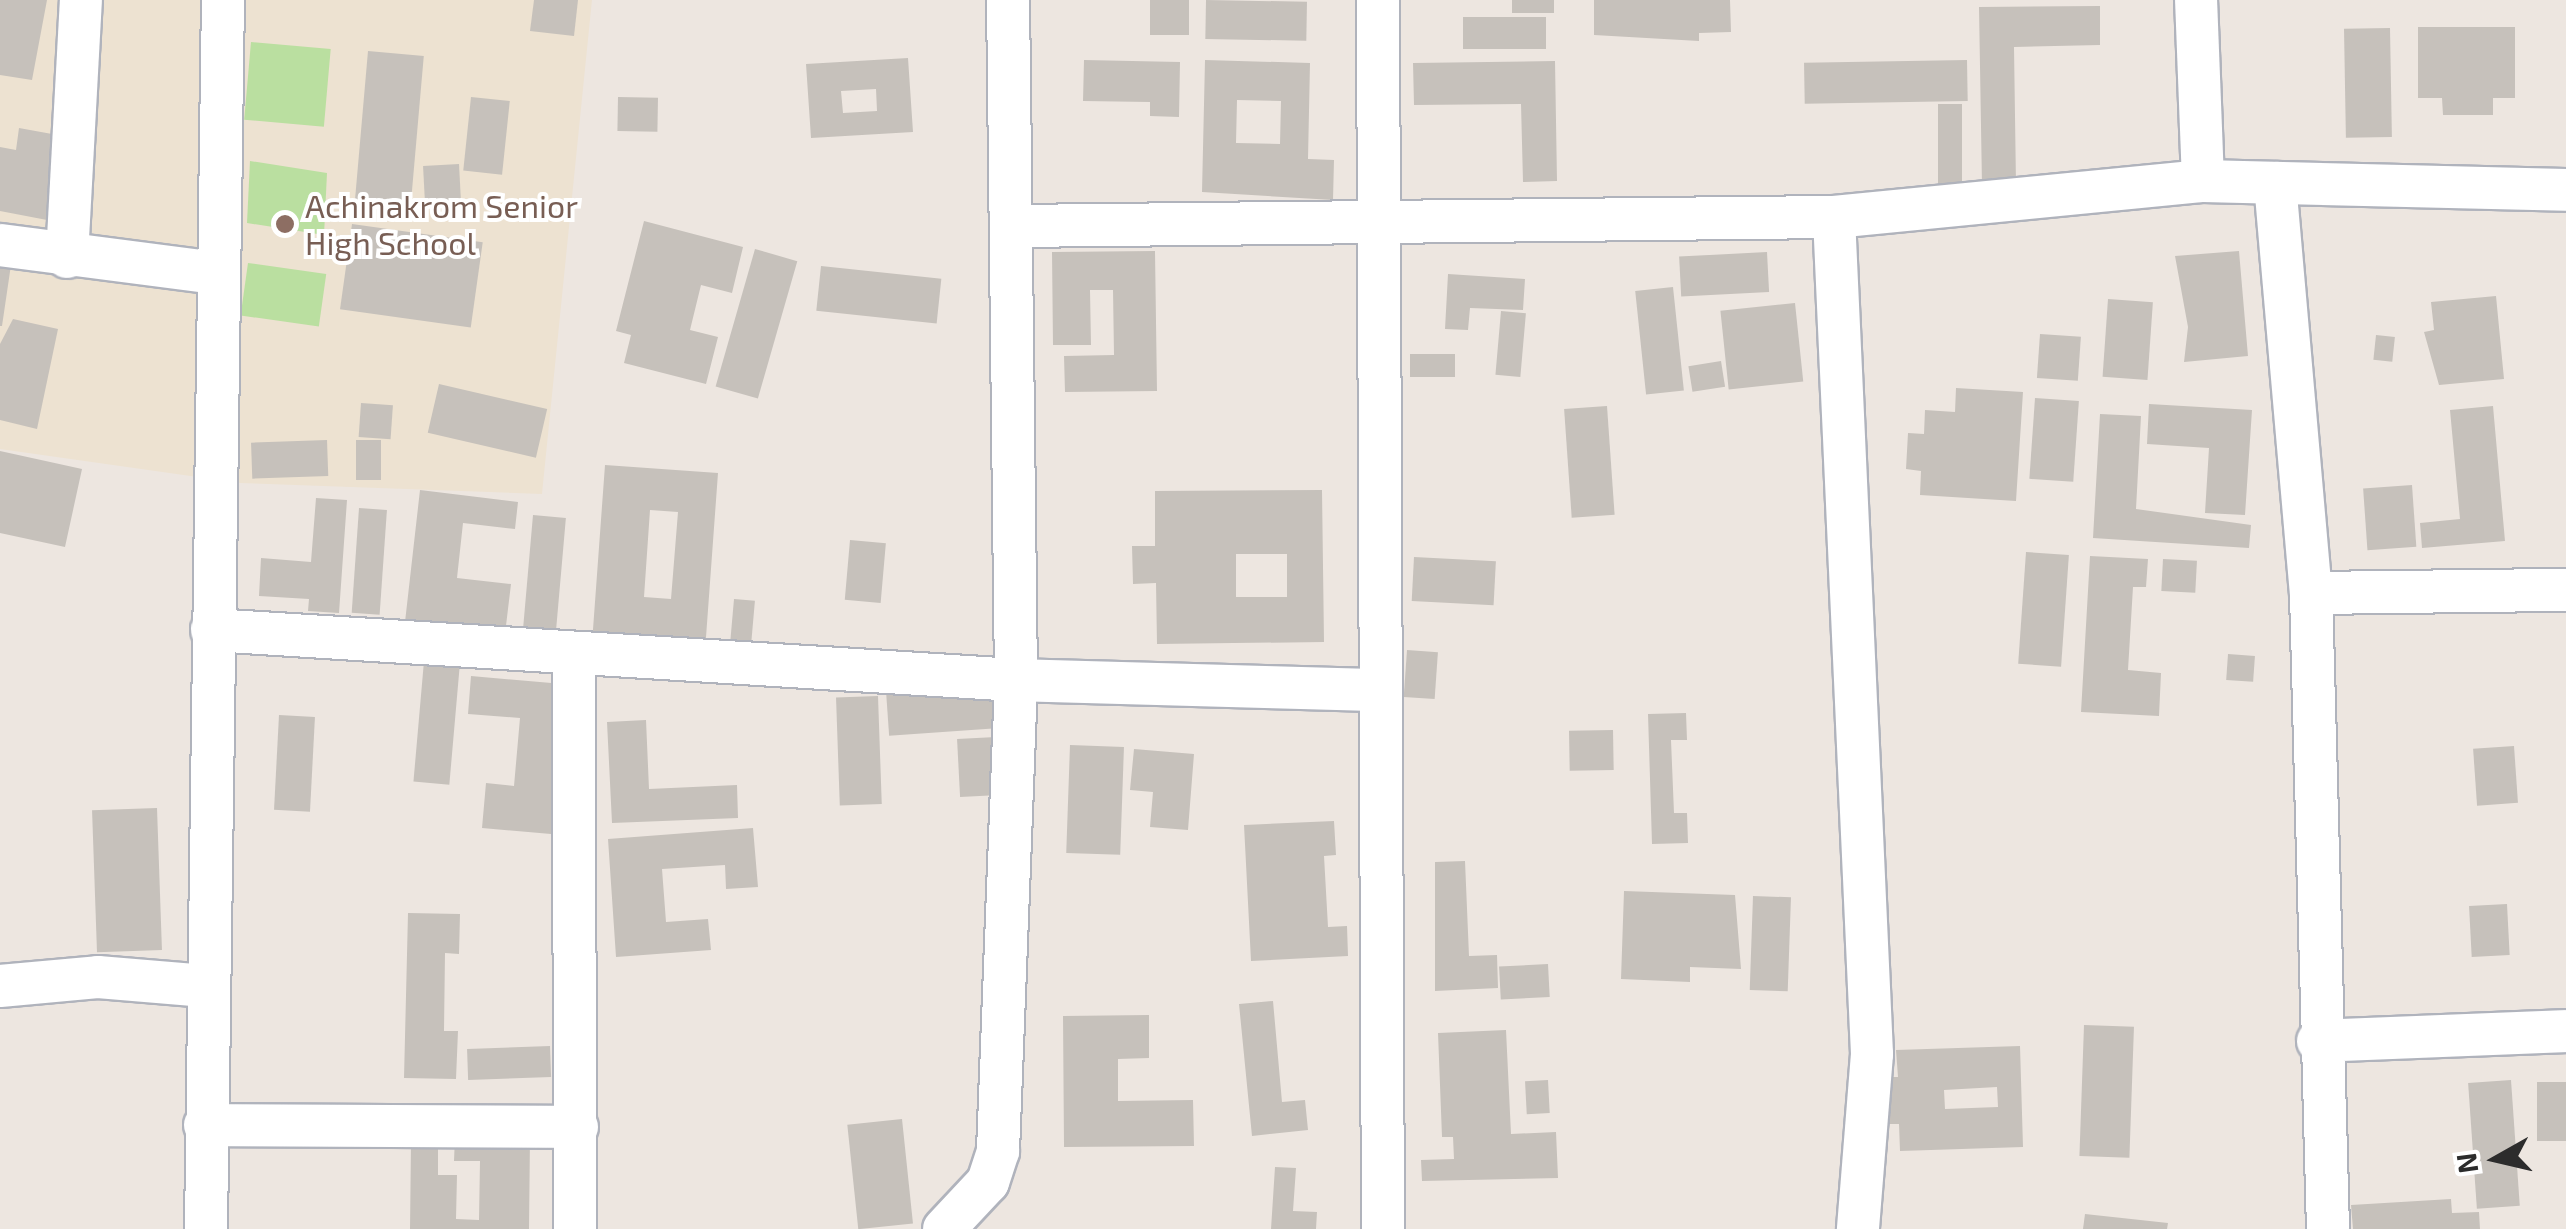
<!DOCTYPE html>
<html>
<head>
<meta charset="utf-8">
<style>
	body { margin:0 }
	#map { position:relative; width:2566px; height:1229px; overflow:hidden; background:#ede6e0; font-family:"Exo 2",sans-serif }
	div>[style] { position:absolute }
	.education>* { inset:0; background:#ede2d1 }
	.green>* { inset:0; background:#badfa0; transform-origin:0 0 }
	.building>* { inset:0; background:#c6c1bb; transform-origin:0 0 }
	.roads { filter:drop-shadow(2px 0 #b0b3bc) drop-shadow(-2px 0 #b0b3bc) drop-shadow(0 2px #b0b3bc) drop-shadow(0 -2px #b0b3bc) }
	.minor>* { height:42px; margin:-21px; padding:0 21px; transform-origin:21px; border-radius:21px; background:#fff }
	.dots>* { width:28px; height:28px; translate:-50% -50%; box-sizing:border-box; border:5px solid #fff; border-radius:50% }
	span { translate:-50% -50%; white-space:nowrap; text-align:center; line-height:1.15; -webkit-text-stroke:8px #fff; paint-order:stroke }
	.education-label { font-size:32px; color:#785e54 }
	.left { translate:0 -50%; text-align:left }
	.north { position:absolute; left:2446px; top:1109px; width:100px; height:100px; -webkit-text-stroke:8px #fff; paint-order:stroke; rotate:262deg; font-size:28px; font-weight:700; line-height:40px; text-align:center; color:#2c2c2c }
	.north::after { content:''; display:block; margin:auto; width:35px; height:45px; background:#2c2c2c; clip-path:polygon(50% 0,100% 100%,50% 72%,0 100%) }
</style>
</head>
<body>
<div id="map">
	<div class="education">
		<i style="clip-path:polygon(0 0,592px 0,542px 494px,240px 483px,0 449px)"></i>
	</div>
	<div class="green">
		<i style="left:251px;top:42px;width:80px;height:78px;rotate:5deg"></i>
		<i style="clip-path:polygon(250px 161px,327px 173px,324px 235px,247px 223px)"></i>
		<i style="left:248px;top:263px;width:79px;height:53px;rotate:8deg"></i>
	</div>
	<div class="building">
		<i style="clip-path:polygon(0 0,47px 0,32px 80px,0 75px)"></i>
		<i style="clip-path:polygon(534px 0,578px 0,574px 36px,530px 31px)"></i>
		<i style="left:1150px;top:0;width:39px;height:35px"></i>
		<i style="left:1206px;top:0;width:101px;height:39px;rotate:1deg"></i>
		<i style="left:1512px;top:0;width:42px;height:13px"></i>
		<i style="clip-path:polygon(1594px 0,1730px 0,1731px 32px,1699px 33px,1699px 41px,1594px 35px)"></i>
		<i style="clip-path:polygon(2100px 6px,2100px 45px,2014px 47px,2016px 185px,1982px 186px,1979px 7px)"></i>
		<i style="left:1546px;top:17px;width:32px;height:83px;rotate:90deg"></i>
		<i style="clip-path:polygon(2418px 27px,2515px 27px,2515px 98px,2493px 98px,2493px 115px,2443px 115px,2442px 98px,2418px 98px)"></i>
		<i style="left:2390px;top:28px;width:109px;height:46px;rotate:89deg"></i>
		<i style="left:368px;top:51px;width:56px;height:149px;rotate:5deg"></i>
		<i style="clip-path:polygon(evenodd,908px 58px,913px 132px,811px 138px,806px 64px,908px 58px,876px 89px,877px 111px,843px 113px,841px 91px,876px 89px)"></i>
		<i style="clip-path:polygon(1084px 60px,1180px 62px,1179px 117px,1150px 116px,1150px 102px,1083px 101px)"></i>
		<i style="clip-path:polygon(evenodd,1205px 60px,1310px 63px,1308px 159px,1334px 160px,1333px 200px,1202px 192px,1205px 60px,1237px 100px,1281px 101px,1280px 144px,1236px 143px,1237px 100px)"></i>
		<i style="left:1967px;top:60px;width:41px;height:163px;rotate:89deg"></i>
		<i style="clip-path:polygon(1555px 61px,1557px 181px,1523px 182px,1521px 104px,1414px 105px,1413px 63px)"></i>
		<i style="left:471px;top:97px;width:39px;height:74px;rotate:6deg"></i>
		<i style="left:618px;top:97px;width:40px;height:34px;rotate:1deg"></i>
		<i style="left:1938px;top:104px;width:24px;height:81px"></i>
		<i style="clip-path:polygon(19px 128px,63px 136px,47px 220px,0 211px,0 147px,16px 150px)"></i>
		<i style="left:459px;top:164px;width:38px;height:36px;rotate:87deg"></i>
		<i style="clip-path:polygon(644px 221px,743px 247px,732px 293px,701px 285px,690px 330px,718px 337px,706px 384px,624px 363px,631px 335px,616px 331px)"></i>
		<i style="left:352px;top:224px;width:132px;height:86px;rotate:8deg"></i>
		<i style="left:755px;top:249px;width:44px;height:143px;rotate:16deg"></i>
		<i style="clip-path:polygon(1155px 251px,1157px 391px,1065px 392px,1064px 356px,1114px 355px,1113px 290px,1090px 290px,1091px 345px,1053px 345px,1052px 252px)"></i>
		<i style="clip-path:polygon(2239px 251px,2248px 356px,2184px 362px,2188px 327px,2175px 256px)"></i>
		<i style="left:1767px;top:252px;width:40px;height:88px;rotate:87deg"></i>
		<i style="clip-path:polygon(0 256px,12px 258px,2px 326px,0 326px)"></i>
		<i style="left:821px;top:266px;width:121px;height:45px;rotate:6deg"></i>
		<i style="clip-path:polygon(1448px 274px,1525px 279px,1523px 310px,1470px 308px,1468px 330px,1445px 329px)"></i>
		<i style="left:1673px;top:287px;width:104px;height:38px;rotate:84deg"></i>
		<i style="clip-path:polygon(2496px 296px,2504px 379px,2439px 385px,2424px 332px,2434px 330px,2431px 302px)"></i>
		<i style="left:2108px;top:299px;width:45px;height:78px;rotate:4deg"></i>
		<i style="left:1795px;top:303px;width:79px;height:75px;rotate:84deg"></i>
		<i style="left:1501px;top:311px;width:25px;height:64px;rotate:5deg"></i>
		<i style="clip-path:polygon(13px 319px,58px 329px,37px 429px,0 420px,0 344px)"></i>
		<i style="left:2040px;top:334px;width:41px;height:44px;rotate:4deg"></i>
		<i style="left:2376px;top:335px;width:19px;height:25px;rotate:6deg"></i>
		<i style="left:1410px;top:354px;width:45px;height:23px"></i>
		<i style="left:1721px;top:361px;width:26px;height:33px;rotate:81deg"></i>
		<i style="left:439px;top:384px;width:111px;height:50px;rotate:13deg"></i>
		<i style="clip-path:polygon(1956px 388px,2023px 392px,2016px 501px,1920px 495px,1921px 471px,1906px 469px,1908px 433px,1924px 434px,1925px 410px,1955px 412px)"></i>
		<i style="left:2035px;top:398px;width:44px;height:81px;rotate:4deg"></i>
		<i style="left:361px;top:403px;width:32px;height:34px;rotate:4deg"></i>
		<i style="clip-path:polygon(2149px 404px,2252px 410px,2245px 515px,2205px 513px,2209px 448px,2147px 444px)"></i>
		<i style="left:1607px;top:406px;width:109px;height:43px;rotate:86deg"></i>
		<i style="clip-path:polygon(2493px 406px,2505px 541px,2422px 548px,2420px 523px,2460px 519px,2450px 410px)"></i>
		<i style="clip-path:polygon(2100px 414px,2141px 416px,2136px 509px,2251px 525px,2249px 548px,2093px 538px)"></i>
		<i style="left:327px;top:440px;width:36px;height:76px;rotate:88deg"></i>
		<i style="left:356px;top:440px;width:25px;height:40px"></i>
		<i style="clip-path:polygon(0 451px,82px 469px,65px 547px,0 533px)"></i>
		<i style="clip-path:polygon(evenodd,605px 465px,718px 473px,705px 651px,592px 643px,605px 465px,650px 510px,678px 512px,671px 599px,644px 597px,650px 510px)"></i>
		<i style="left:2412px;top:485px;width:62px;height:49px;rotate:86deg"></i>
		<i style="clip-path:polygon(420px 490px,518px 502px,515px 529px,463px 523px,457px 578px,511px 584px,505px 634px,405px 622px)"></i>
		<i style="clip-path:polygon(evenodd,1322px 490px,1324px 642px,1157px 644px,1156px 583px,1133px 584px,1132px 546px,1155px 546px,1155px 491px,1322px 490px,1236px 554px,1287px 554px,1287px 597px,1236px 597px,1236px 554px)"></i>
		<i style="clip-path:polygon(316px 498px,347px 500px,339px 613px,308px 611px,309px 599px,259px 596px,261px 558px,311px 562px)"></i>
		<i style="left:359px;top:508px;width:28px;height:105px;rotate:4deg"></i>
		<i style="left:533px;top:515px;width:33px;height:119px;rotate:5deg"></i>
		<i style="left:850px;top:540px;width:36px;height:60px;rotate:5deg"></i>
		<i style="left:2026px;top:552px;width:43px;height:112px;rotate:4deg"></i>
		<i style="clip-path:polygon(2090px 556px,2148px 559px,2146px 587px,2133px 587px,2128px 670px,2161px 673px,2159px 716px,2081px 712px)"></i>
		<i style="left:1414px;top:557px;width:82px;height:44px;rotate:3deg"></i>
		<i style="left:2163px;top:559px;width:34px;height:32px;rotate:3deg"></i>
		<i style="left:734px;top:599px;width:21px;height:41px;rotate:5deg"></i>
		<i style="left:1407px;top:650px;width:31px;height:47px;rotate:4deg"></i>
		<i style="left:2228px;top:654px;width:27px;height:26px;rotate:4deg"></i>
		<i style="left:424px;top:661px;width:36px;height:121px;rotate:5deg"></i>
		<i style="clip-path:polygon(471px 676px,563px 684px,551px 834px,482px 828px,486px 783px,514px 786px,520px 718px,468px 714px)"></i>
		<i style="left:997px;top:687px;width:41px;height:111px;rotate:86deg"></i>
		<i style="left:878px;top:696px;width:108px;height:42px;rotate:88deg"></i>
		<i style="clip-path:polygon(1686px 713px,1687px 740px,1671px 740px,1674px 813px,1687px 813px,1688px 843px,1652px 844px,1648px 714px)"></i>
		<i style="left:279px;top:715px;width:36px;height:95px;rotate:3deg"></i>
		<i style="clip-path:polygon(646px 720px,649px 789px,737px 785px,738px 818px,612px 823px,607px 722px)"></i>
		<i style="left:1613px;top:730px;width:40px;height:44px;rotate:89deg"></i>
		<i style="left:996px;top:737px;width:58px;height:39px;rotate:87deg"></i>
		<i style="left:1070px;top:745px;width:54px;height:108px;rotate:2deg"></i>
		<i style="left:2514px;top:746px;width:57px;height:41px;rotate:86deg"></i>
		<i style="clip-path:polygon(1134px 749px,1194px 754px,1188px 830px,1150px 827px,1153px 792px,1130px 790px)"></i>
		<i style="left:157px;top:808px;width:142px;height:65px;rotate:88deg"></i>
		<i style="clip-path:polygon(1334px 821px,1336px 855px,1324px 856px,1328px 927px,1347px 926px,1348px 956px,1251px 961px,1244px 825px)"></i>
		<i style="clip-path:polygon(753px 828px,758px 887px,726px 889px,725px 865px,662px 869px,666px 922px,708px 919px,711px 950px,616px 957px,608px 839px)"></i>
		<i style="clip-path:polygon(1465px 861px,1469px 956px,1497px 955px,1498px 988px,1435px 991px,1435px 862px)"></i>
		<i style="clip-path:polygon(1624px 891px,1735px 895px,1741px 969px,1690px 967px,1690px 982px,1621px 979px)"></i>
		<i style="left:1753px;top:896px;width:38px;height:94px;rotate:2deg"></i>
		<i style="left:2507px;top:904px;width:51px;height:38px;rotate:87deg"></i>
		<i style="clip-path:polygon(408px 913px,460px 914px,459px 954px,445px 953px,444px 1031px,458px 1031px,456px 1079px,404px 1078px)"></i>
		<i style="left:1548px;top:964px;width:33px;height:49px;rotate:87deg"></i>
		<i style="clip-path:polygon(1273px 1001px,1282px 1102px,1305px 1100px,1308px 1130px,1252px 1136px,1239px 1004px)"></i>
		<i style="clip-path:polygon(1149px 1015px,1149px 1058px,1118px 1059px,1118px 1101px,1193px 1100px,1194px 1146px,1064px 1147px,1063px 1016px)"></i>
		<i style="left:2084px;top:1025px;width:50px;height:131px;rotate:2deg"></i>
		<i style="clip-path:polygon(1506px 1030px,1511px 1134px,1556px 1132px,1558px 1178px,1422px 1181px,1421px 1160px,1454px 1159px,1453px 1137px,1442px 1137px,1438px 1033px)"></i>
		<i style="left:550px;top:1046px;width:31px;height:83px;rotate:88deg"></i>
		<i style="clip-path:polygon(evenodd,2020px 1046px,2023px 1147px,1900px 1151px,1899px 1124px,1887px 1124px,1886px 1077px,1898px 1077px,1896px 1050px,2020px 1046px,1997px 1087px,1998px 1107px,1945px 1109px,1944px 1090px,1997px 1087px)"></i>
		<i style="left:1548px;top:1080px;width:33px;height:23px;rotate:87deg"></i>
		<i style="left:2511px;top:1080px;width:126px;height:43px;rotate:86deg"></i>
		<i style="left:2566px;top:1082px;width:59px;height:29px;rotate:90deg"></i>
		<i style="left:902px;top:1119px;width:105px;height:55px;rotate:84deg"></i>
		<i style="clip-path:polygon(455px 1136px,530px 1137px,529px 1229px,410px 1229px,411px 1142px,438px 1142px,438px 1175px,457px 1175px,456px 1219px,479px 1220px,480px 1161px,454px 1161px)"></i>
		<i style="clip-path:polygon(1275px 1167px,1296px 1168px,1293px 1211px,1317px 1212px,1316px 1229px,1271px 1229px)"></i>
		<i style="clip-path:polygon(2451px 1199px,2452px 1213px,2479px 1212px,2480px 1229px,2353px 1229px,2351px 1205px)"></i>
		<i style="clip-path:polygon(2085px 1214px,2168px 1223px,2167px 1229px,2083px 1229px)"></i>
	</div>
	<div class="roads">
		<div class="minor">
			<i style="left:1378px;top:0;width:1229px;rotate:89.77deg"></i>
			<i style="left:2203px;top:181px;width:363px;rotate:1.4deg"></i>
			<i style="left:2275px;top:183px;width:412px;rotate:85deg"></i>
			<i style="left:2311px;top:593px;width:636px;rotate:88.47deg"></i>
			<i style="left:1834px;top:217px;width:371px;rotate:-5.6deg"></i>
			<i style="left:2203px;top:181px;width:181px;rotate:-92.2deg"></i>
			<i style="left:1014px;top:226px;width:820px;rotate:-0.63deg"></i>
			<i style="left:1834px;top:217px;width:838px;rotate:87.4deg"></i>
			<i style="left:1872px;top:1054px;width:176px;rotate:94.6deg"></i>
			<i style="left:0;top:245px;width:219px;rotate:7.4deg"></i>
			<i style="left:67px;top:257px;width:257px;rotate:-86.9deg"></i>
			<i style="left:2311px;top:593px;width:255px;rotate:-0.7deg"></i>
			<i style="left:212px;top:630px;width:806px;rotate:3.56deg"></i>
			<i style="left:1016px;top:680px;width:680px;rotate:-90.67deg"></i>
			<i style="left:574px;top:659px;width:570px;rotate:89.9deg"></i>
			<i style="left:0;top:986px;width:98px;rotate:-5.2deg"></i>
			<i style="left:98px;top:977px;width:108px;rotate:4.8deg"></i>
			<i style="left:2318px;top:1041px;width:248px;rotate:-2.3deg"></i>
			<i style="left:205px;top:1125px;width:372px;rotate:0.3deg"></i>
			<i style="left:206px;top:1229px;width:1229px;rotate:-89.21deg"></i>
			<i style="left:944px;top:1229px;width:64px;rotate:-46.9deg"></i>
			<i style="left:988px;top:1182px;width:33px;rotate:-72deg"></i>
			<i style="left:998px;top:1151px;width:471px;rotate:-87.8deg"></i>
			<i style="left:1016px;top:680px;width:363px;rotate:1.6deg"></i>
		</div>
	</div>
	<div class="dots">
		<i style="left:285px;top:224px;background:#8d6e63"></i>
	</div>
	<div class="education-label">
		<span class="left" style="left:305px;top:224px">Achinakrom Senior<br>High School</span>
	</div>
	<div class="north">N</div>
</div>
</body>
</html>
